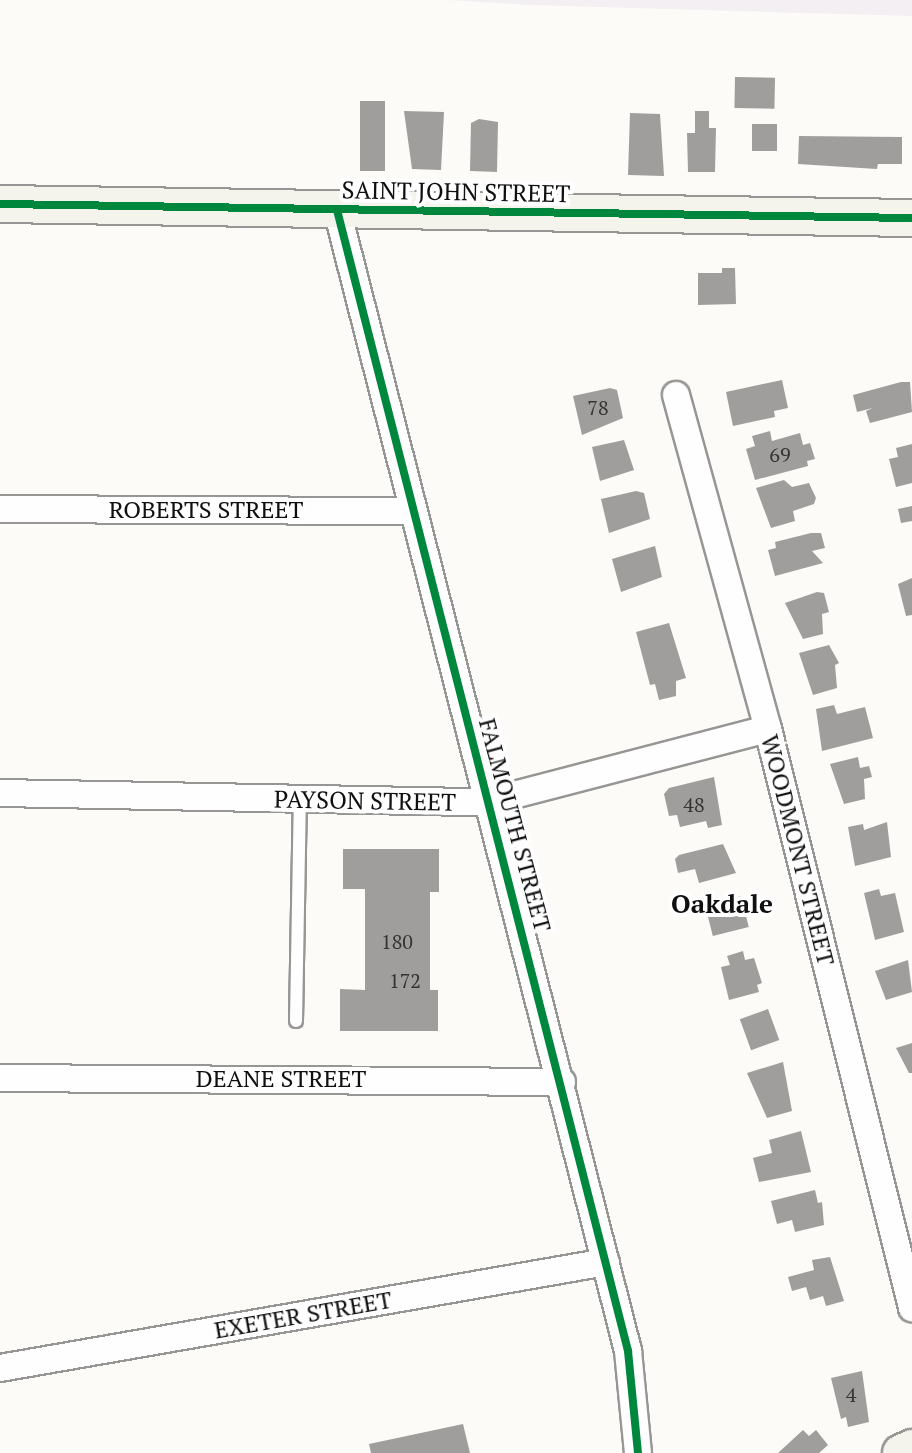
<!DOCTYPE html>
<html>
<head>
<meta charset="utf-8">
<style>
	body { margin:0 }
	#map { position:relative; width:912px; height:1453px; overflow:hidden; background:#fcfbf7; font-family:"PT Serif",serif }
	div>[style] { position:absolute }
	.industrial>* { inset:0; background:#f3eff2 }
	.building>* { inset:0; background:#a09e9c; transform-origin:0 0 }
	.roads { filter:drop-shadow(2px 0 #969694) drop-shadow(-2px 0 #969694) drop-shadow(0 2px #969694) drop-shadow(0 -2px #969694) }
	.service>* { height:12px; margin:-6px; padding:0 6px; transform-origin:6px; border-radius:6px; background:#fffefe }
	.minor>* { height:26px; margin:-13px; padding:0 13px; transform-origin:13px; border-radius:13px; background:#fffefe }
	.secondary>* { height:36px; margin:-18px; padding:0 18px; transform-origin:18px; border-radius:18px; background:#f4f3ec }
	.cycleway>* { height:8px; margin:-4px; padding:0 4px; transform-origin:4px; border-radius:4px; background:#00873e }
	span { translate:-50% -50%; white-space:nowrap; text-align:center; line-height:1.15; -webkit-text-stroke:8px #fff; paint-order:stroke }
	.number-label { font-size:20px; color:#343433 }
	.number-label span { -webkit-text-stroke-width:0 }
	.street-label { font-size:24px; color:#101010 }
	.neighbourhood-label { font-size:26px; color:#101010; font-weight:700 }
</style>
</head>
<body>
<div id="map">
	<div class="industrial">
		<i style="clip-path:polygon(449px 0,912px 0,912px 16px,531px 5px)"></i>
	</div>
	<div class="building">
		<i style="left:735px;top:77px;width:40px;height:31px;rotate:1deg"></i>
		<i style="left:360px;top:101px;width:25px;height:70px"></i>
		<i style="clip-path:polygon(404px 111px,444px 112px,441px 170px,412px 169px)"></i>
		<i style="clip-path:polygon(695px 111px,709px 111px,709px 128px,716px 128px,715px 172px,688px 172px,687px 133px,695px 133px)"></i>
		<i style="clip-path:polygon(630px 113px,660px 114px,664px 176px,628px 175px)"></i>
		<i style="clip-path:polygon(479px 119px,498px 122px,497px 172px,470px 171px,471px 123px)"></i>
		<i style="left:752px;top:124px;width:25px;height:27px"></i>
		<i style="clip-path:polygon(799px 136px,902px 137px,902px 164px,878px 164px,877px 169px,798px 164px)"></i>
		<i style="clip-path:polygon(722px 268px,735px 268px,736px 304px,698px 305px,698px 273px,722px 273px)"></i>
		<i style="clip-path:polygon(782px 380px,788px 408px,774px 411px,775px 417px,733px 426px,726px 392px)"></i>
		<i style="clip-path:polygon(901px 382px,910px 382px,912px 412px,870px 423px,866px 411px,873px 408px,857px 412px,853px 395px)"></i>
		<i style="clip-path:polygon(610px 388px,617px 390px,623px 418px,582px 435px,573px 396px)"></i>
		<i style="clip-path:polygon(770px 431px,772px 441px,800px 433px,803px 445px,810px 443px,815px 459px,807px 461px,808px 466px,755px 480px,746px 449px,755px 446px,752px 436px)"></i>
		<i style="clip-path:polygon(624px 440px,634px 470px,600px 481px,592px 447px)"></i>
		<i style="clip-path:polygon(912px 444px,912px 483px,896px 487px,889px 459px,898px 457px,896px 448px)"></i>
		<i style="clip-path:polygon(784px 480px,792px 487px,809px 483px,816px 498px,814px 504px,793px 511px,795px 521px,771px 528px,756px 488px)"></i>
		<i style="clip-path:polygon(636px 491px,644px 493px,650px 519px,609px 533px,601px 499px)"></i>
		<i style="clip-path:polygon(912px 506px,912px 521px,901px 523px,898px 509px)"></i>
		<i style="clip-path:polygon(811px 533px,821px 533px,825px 548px,812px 551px,823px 563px,775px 576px,768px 550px,776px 548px,775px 542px)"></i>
		<i style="clip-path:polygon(655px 546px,662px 577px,621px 592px,612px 559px)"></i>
		<i style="clip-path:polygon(912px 578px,912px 615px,906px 616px,898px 584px)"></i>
		<i style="clip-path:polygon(817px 592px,824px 593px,829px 612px,822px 614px,823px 634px,803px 639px,785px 603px)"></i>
		<i style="clip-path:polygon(669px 623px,686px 678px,676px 681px,676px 696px,659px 700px,655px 684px,650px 685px,636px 632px)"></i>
		<i style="clip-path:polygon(829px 645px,839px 663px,835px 665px,837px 688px,813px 695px,799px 653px)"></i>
		<i style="clip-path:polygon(834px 705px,837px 714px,865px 707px,873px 738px,822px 751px,816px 709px)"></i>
		<i style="clip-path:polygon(858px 757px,860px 768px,869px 766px,872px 777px,864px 779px,865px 799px,844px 804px,830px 764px)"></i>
		<i style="clip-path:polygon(714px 777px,722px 825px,708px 828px,706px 821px,680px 827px,677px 815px,669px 816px,664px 794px,669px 788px)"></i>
		<i style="clip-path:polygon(887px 822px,891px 857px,855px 866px,848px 827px,863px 824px,864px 830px)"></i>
		<i style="clip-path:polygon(723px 844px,736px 873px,699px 883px,695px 869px,678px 873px,675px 859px,679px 855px)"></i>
		<i style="clip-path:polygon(343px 849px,439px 849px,439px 892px,430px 892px,430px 990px,438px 990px,438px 1031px,340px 1031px,340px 989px,365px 990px,365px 889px,343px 889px)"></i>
		<i style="clip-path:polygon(879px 889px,881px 896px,895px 893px,904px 932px,875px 940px,864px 893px)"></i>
		<i style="left:741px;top:896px;width:32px;height:37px;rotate:76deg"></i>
		<i style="clip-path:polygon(743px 951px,745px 960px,754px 958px,762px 983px,757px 985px,759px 992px,729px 1000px,721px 967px,730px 965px,727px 956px)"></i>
		<i style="clip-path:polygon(908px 960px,912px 992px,886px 1000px,875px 971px)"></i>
		<i style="left:768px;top:1009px;width:33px;height:30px;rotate:70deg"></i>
		<i style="clip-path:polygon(912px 1043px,912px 1073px,909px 1073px,896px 1048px)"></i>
		<i style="clip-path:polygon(783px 1062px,792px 1111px,767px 1118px,747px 1073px)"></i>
		<i style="clip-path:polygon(801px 1131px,811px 1172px,759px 1182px,753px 1158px,772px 1153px,769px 1140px)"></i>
		<i style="clip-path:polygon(815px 1190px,818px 1203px,822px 1202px,824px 1225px,795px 1232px,792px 1220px,777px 1224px,771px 1201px)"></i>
		<i style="clip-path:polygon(830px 1257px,844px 1301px,826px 1306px,823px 1296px,810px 1300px,806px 1287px,792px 1291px,788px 1277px,814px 1270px,812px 1260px)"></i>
		<i style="clip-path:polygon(862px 1371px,869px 1422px,848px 1427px,846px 1417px,841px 1419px,831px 1378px)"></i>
		<i style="clip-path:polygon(463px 1424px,470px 1453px,371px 1453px,369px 1444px)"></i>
		<i style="clip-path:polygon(803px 1430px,809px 1436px,816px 1430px,828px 1445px,819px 1453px,778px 1453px)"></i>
	</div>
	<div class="roads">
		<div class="service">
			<i style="left:296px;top:1021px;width:221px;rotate:-89deg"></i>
		</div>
		<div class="minor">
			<i style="left:337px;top:210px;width:1178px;rotate:75.69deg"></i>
			<i style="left:628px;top:1351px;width:102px;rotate:84.4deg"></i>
			<i style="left:676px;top:395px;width:346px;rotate:74.6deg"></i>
			<i style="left:768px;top:729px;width:597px;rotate:76.03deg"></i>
			<i style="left:0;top:509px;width:412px;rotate:0.3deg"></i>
			<i style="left:0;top:793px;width:487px;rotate:1.1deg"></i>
			<i style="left:487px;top:802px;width:290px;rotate:-14.6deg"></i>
			<i style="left:0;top:1078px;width:562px;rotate:0.41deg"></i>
			<i style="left:0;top:1368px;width:615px;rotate:-9.92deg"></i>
		</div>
		<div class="secondary">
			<i style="left:0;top:204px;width:912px;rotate:0.88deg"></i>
			<i style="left:901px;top:1453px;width:12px;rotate:-24deg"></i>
		</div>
	</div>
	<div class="cycleway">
		<i style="left:0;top:204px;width:912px;rotate:0.88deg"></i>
		<i style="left:337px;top:210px;width:1178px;rotate:75.69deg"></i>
		<i style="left:628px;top:1351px;width:102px;rotate:84.4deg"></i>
	</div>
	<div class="number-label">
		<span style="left:598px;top:407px">78</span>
		<span style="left:780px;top:454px">69</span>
		<span style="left:694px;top:804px">48</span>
		<span style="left:397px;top:941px">180</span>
		<span style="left:405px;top:980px">172</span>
		<span style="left:851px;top:1394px">4</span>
	</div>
	<div class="street-label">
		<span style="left:456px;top:192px;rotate:1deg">SAINT JOHN STREET</span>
		<span style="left:206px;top:510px">ROBERTS STREET</span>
		<span style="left:365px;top:801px;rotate:1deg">PAYSON STREET</span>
		<span style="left:515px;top:825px;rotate:75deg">FALMOUTH STREET</span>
		<span style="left:798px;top:850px;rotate:76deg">WOODMONT STREET</span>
		<span style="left:281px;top:1079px">DEANE STREET</span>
		<span style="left:303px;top:1315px;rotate:-10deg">EXETER STREET</span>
	</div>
	<div class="neighbourhood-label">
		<span style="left:722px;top:904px">Oakdale</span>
	</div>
</div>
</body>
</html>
